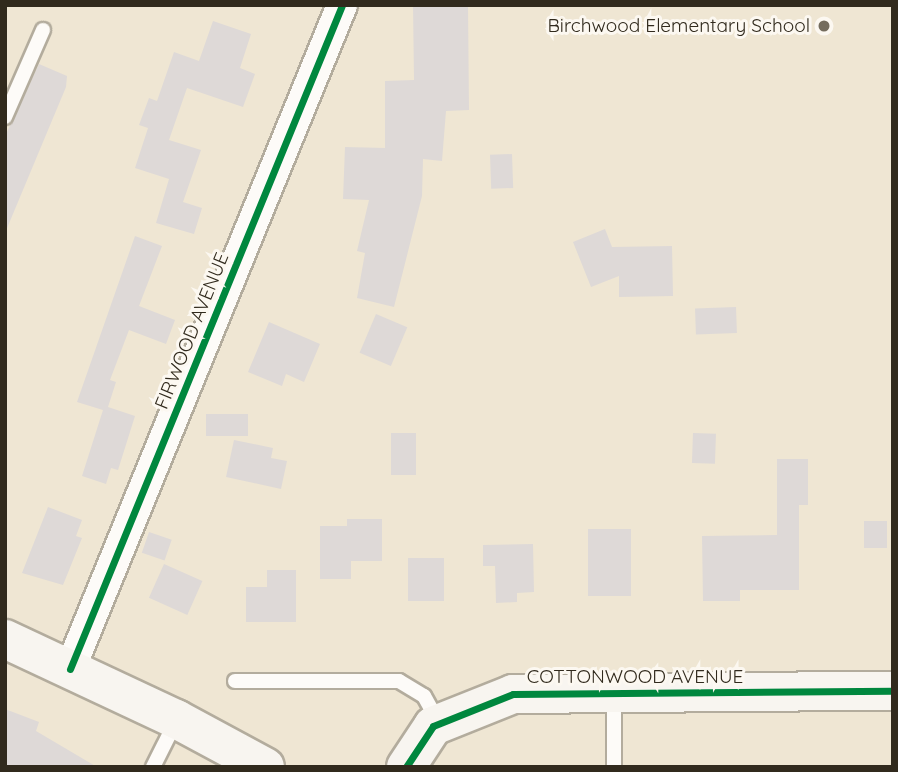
<!DOCTYPE html>
<html>
<head>
<meta charset="utf-8">
<style>
	body { margin:0 }
	#map { position:relative; width:898px; height:772px; overflow:hidden; background:#efe6d3; font-family:Quicksand,sans-serif }
	div>[style] { position:absolute }
	.building>* { inset:0; background:#ded9d7; transform-origin:0 0 }
	.roads { filter:drop-shadow(2px 0 #b3ac9d) drop-shadow(-2px 0 #b3ac9d) drop-shadow(0 2px #b3ac9d) drop-shadow(0 -2px #b3ac9d) }
	.lane>* { height:14px; margin:-7px; padding:0 7px; transform-origin:7px; border-radius:7px; background:#fdfbf8 }
	.street>* { height:30px; margin:-15px; padding:0 15px; transform-origin:15px; border-radius:15px; background:#fdfbf8 }
	.secondary>* { height:38px; margin:-19px; padding:0 19px; transform-origin:19px; border-radius:19px; background:#f8f5f0 }
	.cycleway>* { height:7px; margin:-3.5px; padding:0 3.5px; transform-origin:3.5px; border-radius:3.5px; background:#00873e }
	.dots>* { width:19px; height:19px; translate:-50% -50%; box-sizing:border-box; border:4px solid #fcf8f1; border-radius:50% }
	span { translate:-50% -50%; white-space:nowrap; text-align:center; line-height:1.15; -webkit-text-stroke:6px #fcf8f1; paint-order:stroke }
	.poi-label { font-size:19px; color:#312a1d }
	.right { translate:-100% -50%; text-align:right }
	.street-label { font-size:19px; color:#312a1d }
	.frame { position:absolute; inset:0; border:7px solid #312a1d; pointer-events:none }
</style>
</head>
<body>
<div id="map">
	<div class="building">
		<i style="clip-path:polygon(413px 5px,468px 5px,469px 110px,446px 111px,442px 161px,423px 159px,422px 196px,394px 307px,357px 298px,365px 253px,357px 251px,369px 200px,343px 199px,345px 147px,385px 148px,385px 81px,414px 80px)"></i>
		<i style="clip-path:polygon(213px 21px,251px 34px,240px 68px,255px 74px,243px 107px,187px 88px,169px 140px,201px 150px,183px 202px,202px 208px,194px 234px,156px 223px,169px 179px,135px 168px,148px 128px,139px 125px,149px 98px,157px 101px,174px 52px,199px 61px)"></i>
		<i style="clip-path:polygon(39px 64px,67px 76px,66px 87px,5px 233px,5px 136px)"></i>
		<i style="left:512px;top:154px;width:34px;height:22px;rotate:88deg"></i>
		<i style="clip-path:polygon(605px 229px,612px 247px,672px 246px,673px 296px,619px 297px,619px 276px,591px 287px,573px 242px)"></i>
		<i style="clip-path:polygon(135px 236px,162px 246px,139px 306px,175px 320px,166px 344px,129px 330px,110px 380px,116px 382px,108px 407px,135px 416px,118px 470px,111px 468px,106px 484px,82px 476px,103px 410px,77px 402px)"></i>
		<i style="left:736px;top:307px;width:26px;height:41px;rotate:88deg"></i>
		<i style="left:376px;top:314px;width:34px;height:42px;rotate:23deg"></i>
		<i style="clip-path:polygon(269px 322px,320px 344px,304px 382px,286px 374px,282px 386px,248px 372px)"></i>
		<i style="left:248px;top:414px;width:22px;height:42px;rotate:90deg"></i>
		<i style="left:391px;top:433px;width:25px;height:42px"></i>
		<i style="left:693px;top:433px;width:23px;height:30px;rotate:2deg"></i>
		<i style="clip-path:polygon(234px 440px,273px 448px,271px 458px,287px 461px,281px 489px,226px 477px)"></i>
		<i style="clip-path:polygon(777px 459px,808px 459px,808px 505px,799px 505px,799px 590px,740px 590px,740px 601px,703px 601px,702px 536px,777px 535px)"></i>
		<i style="clip-path:polygon(48px 507px,82px 520px,76px 536px,82px 538px,63px 585px,22px 573px)"></i>
		<i style="clip-path:polygon(347px 519px,382px 519px,382px 561px,351px 561px,351px 579px,320px 579px,320px 526px,347px 526px)"></i>
		<i style="left:864px;top:521px;width:23px;height:27px"></i>
		<i style="left:588px;top:529px;width:43px;height:67px"></i>
		<i style="left:149px;top:532px;width:24px;height:22px;rotate:19deg"></i>
		<i style="clip-path:polygon(533px 544px,534px 592px,517px 593px,517px 602px,496px 603px,495px 566px,483px 566px,483px 545px)"></i>
		<i style="left:408px;top:558px;width:36px;height:43px"></i>
		<i style="left:164px;top:564px;width:42px;height:37px;rotate:24deg"></i>
		<i style="clip-path:polygon(267px 570px,296px 570px,296px 622px,246px 622px,246px 587px,267px 587px)"></i>
		<i style="clip-path:polygon(5px 709px,39px 722px,36px 731px,97px 767px,5px 767px)"></i>
	</div>
	<div class="roads">
		<div class="lane">
			<i style="left:5px;top:117px;width:95px;rotate:-66.4deg"></i>
			<i style="left:235px;top:681px;width:164px"></i>
			<i style="left:399px;top:681px;width:29px;rotate:31deg"></i>
			<i style="left:424px;top:696px;width:29px;rotate:61deg"></i>
			<i style="left:614px;top:695px;width:72px;rotate:90deg"></i>
			<i style="left:153px;top:767px;width:51px;rotate:-63.4deg"></i>
		</div>
		<div class="street">
			<i style="left:70px;top:669px;width:718px;rotate:-67.72deg"></i>
		</div>
		<div class="secondary">
			<i style="left:5px;top:639px;width:189px;rotate:25.1deg"></i>
			<i style="left:176px;top:719px;width:101px;rotate:28.3deg"></i>
			<i style="left:406px;top:767px;width:49px;rotate:-56.6deg"></i>
			<i style="left:433px;top:726px;width:86px;rotate:-21.8deg"></i>
			<i style="left:513px;top:694px;width:380px;rotate:-0.5deg"></i>
		</div>
	</div>
	<div class="cycleway">
		<i style="left:70px;top:669px;width:718px;rotate:-67.72deg"></i>
		<i style="left:406px;top:767px;width:49px;rotate:-56.6deg"></i>
		<i style="left:433px;top:726px;width:86px;rotate:-21.8deg"></i>
		<i style="left:513px;top:694px;width:380px;rotate:-0.5deg"></i>
	</div>
	<div class="dots">
		<i style="left:824px;top:26px;background:#746c5d"></i>
	</div>
	<div class="poi-label">
		<span class="right" style="left:810px;top:26px">Birchwood Elementary School</span>
	</div>
	<div class="street-label">
		<span style="left:192px;top:331px;rotate:-68deg">FIRWOOD AVENUE</span>
		<span style="left:635px;top:677px">COTTONWOOD AVENUE</span>
	</div>
	<div class="frame"></div>
</div>
</body>
</html>
